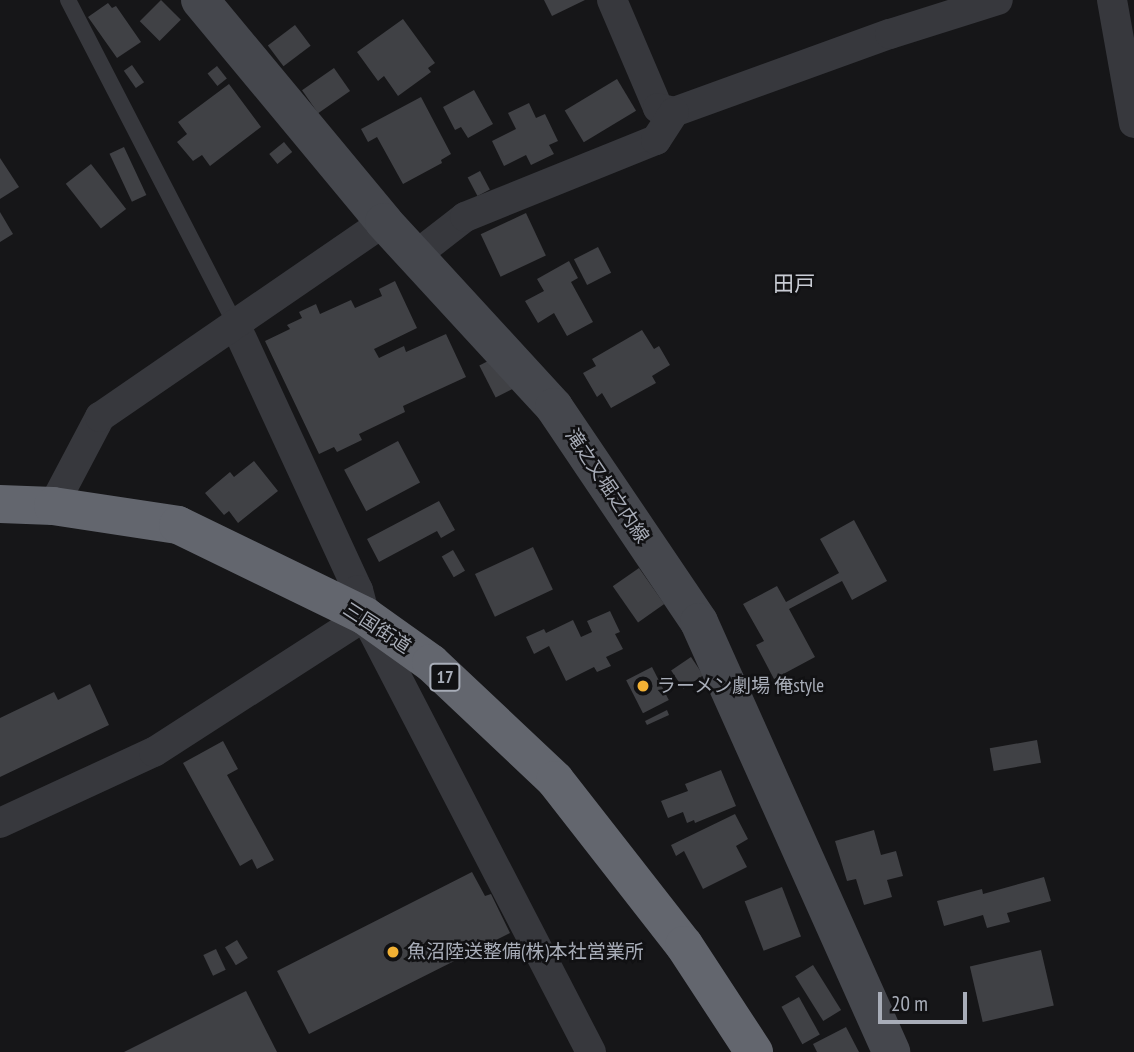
<!DOCTYPE html>
<html>
<head>
<meta charset="utf-8">
<style>
	body { margin:0 }
	#map { position:relative; width:1134px; height:1052px; overflow:hidden; background:#161618; font-family:"PT Sans Narrow","Noto Sans JP",sans-serif }
	div>[style] { position:absolute }
	.building>* { inset:0; background:#404145; transform-origin:0 0 }
	.lane>* { height:16px; margin:-8px; padding:0 8px; transform-origin:8px; border-radius:8px; background:#37383d }
	.street>* { height:30px; margin:-15px; padding:0 15px; transform-origin:15px; border-radius:15px; background:#37383d }
	.secondary>* { height:38px; margin:-19px; padding:0 19px; transform-origin:19px; border-radius:19px; background:#45474d }
	.highway>* { height:38px; margin:-19px; padding:0 19px; transform-origin:19px; border-radius:19px; background:#63666e }
	.dots>* { width:19px; height:19px; translate:-50% -50%; box-sizing:border-box; border:4px solid #111113; border-radius:50% }
	span { translate:-50% -50%; white-space:nowrap; text-align:center; line-height:1.15; -webkit-text-stroke:5px #111113; paint-order:stroke }
	.shield-label span { padding:2px 5px; background:#111113; border:2px solid; border-radius:5px; -webkit-text-stroke-width:0 }
	.shield-label { font-size:18px; color:#a8adb8; font-weight:700 }
	.street-label { font-size:19px; color:#a8adb8 }
	.poi-label { font-size:19px; color:#a8adb8 }
	.left { translate:0 -50%; text-align:left }
	.neighbourhood-label { font-size:21px; color:#c9ccd4 }
	.scale { position:absolute; left:878px; top:992px; width:89px; height:32px; box-sizing:border-box; border:4px solid #a8adb8; border-top:0; padding-left:9px; font-size:21px; line-height:24px; white-space:nowrap; color:#a8adb8; -webkit-text-stroke:5px #111113; paint-order:stroke }
</style>
</head>
<body>
<div id="map">
	<div class="building">
		<i style="left:161px;top:0;width:28px;height:30px;rotate:45deg"></i>
		<i style="clip-path:polygon(544px 0,585px 0,552px 16px)"></i>
		<i style="clip-path:polygon(108px 3px,112px 8px,116px 6px,141px 42px,117px 58px,88px 17px)"></i>
		<i style="clip-path:polygon(403px 19px,435px 63px,428px 68px,431px 72px,398px 96px,384px 76px,378px 81px,357px 52px)"></i>
		<i style="left:295px;top:25px;width:26px;height:34px;rotate:53deg"></i>
		<i style="left:132px;top:65px;width:21px;height:10px;rotate:55deg"></i>
		<i style="left:217px;top:66px;width:16px;height:12px;rotate:52deg"></i>
		<i style="left:334px;top:68px;width:28px;height:39px;rotate:55deg"></i>
		<i style="left:617px;top:79px;width:37px;height:61px;rotate:59deg"></i>
		<i style="clip-path:polygon(229px 84px,261px 127px,210px 166px,202px 155px,193px 161px,177px 142px,187px 134px,178px 122px)"></i>
		<i style="clip-path:polygon(474px 90px,493px 124px,468px 138px,461px 127px,455px 130px,443px 107px)"></i>
		<i style="clip-path:polygon(421px 97px,451px 154px,441px 160px,442px 163px,403px 184px,377px 137px,368px 142px,361px 129px)"></i>
		<i style="clip-path:polygon(529px 103px,536px 118px,545px 114px,558px 141px,549px 145px,554px 154px,531px 165px,526px 155px,504px 166px,492px 141px,516px 129px,508px 113px)"></i>
		<i style="left:284px;top:142px;width:13px;height:19px;rotate:51deg"></i>
		<i style="left:124px;top:147px;width:53px;height:16px;rotate:65deg"></i>
		<i style="clip-path:polygon(0 158px,19px 187px,0 199px)"></i>
		<i style="left:91px;top:164px;width:57px;height:32px;rotate:52deg"></i>
		<i style="left:480px;top:171px;width:21px;height:14px;rotate:62deg"></i>
		<i style="clip-path:polygon(0 212px,13px 234px,0 242px)"></i>
		<i style="left:526px;top:213px;width:47px;height:50px;rotate:65deg"></i>
		<i style="left:598px;top:247px;width:29px;height:27px;rotate:63deg"></i>
		<i style="clip-path:polygon(569px 261px,578px 278px,571px 282px,593px 322px,567px 336px,554px 313px,538px 323px,525px 301px,544px 291px,537px 279px)"></i>
		<i style="clip-path:polygon(395px 281px,417px 328px,374px 349px,379px 358px,404px 346px,406px 352px,446px 334px,466px 377px,403px 406px,405px 412px,359px 434px,362px 440px,337px 452px,334px 447px,319px 454px,265px 341px,290px 329px,287px 325px,302px 318px,299px 312px,316px 304px,320px 314px,351px 300px,355px 308px,382px 296px,379px 289px)"></i>
		<i style="clip-path:polygon(642px 330px,654px 349px,659px 346px,670px 365px,652px 376px,656px 383px,611px 408px,602px 393px,597px 397px,583px 373px,596px 366px,592px 359px)"></i>
		<i style="left:498px;top:356px;width:36px;height:21px;rotate:63deg"></i>
		<i style="left:398px;top:441px;width:47px;height:61px;rotate:62deg"></i>
		<i style="clip-path:polygon(254px 461px,278px 491px,238px 523px,229px 511px,224px 515px,205px 493px,230px 472px,234px 477px)"></i>
		<i style="clip-path:polygon(439px 501px,455px 530px,441px 538px,437px 531px,379px 562px,367px 539px)"></i>
		<i style="clip-path:polygon(854px 520px,887px 581px,852px 600px,842px 581px,789px 609px,815px 657px,774px 679px,756px 645px,764px 641px,743px 604px,777px 586px,786px 602px,839px 573px,820px 539px)"></i>
		<i style="left:533px;top:547px;width:47px;height:64px;rotate:65deg"></i>
		<i style="left:453px;top:550px;width:24px;height:13px;rotate:60deg"></i>
		<i style="left:639px;top:568px;width:44px;height:32px;rotate:55deg"></i>
		<i style="clip-path:polygon(610px 611px,620px 632px,615px 634px,623px 649px,606px 657px,611px 666px,597px 672px,594px 667px,566px 681px,549px 646px,534px 654px,526px 637px,544px 629px,546px 633px,573px 620px,581px 637px,592px 632px,587px 621px)"></i>
		<i style="left:691px;top:657px;width:22px;height:24px;rotate:56deg"></i>
		<i style="left:652px;top:667px;width:37px;height:29px;rotate:63deg"></i>
		<i style="clip-path:polygon(90px 684px,109px 725px,0 777px,0 718px,54px 692px,58px 700px)"></i>
		<i style="clip-path:polygon(667px 710px,669px 715px,647px 725px,645px 721px)"></i>
		<i style="left:1037px;top:740px;width:23px;height:48px;rotate:80deg"></i>
		<i style="clip-path:polygon(223px 741px,238px 769px,227px 775px,274px 860px,257px 869px,252px 859px,240px 866px,183px 763px)"></i>
		<i style="clip-path:polygon(721px 770px,736px 806px,695px 823px,694px 820px,687px 823px,683px 812px,668px 818px,661px 801px,688px 791px,685px 784px)"></i>
		<i style="clip-path:polygon(735px 814px,748px 839px,736px 846px,747px 867px,703px 889px,684px 851px,676px 856px,671px 845px)"></i>
		<i style="clip-path:polygon(874px 830px,881px 855px,896px 851px,903px 876px,887px 880px,892px 897px,864px 905px,856px 879px,847px 881px,835px 841px)"></i>
		<i style="clip-path:polygon(472px 872px,485px 896px,491px 894px,510px 933px,309px 1034px,277px 971px)"></i>
		<i style="clip-path:polygon(1044px 877px,1051px 901px,1007px 913px,1010px 922px,987px 928px,983px 915px,944px 926px,937px 901px,982px 889px,983px 894px)"></i>
		<i style="left:782px;top:887px;width:53px;height:40px;rotate:69deg"></i>
		<i style="left:237px;top:940px;width:21px;height:14px;rotate:59deg"></i>
		<i style="left:216px;top:949px;width:23px;height:14px;rotate:65deg"></i>
		<i style="left:1041px;top:950px;width:57px;height:73px;rotate:77deg"></i>
		<i style="left:813px;top:965px;width:53px;height:21px;rotate:58deg"></i>
		<i style="clip-path:polygon(246px 991px,277px 1052px,124px 1052px)"></i>
		<i style="left:799px;top:997px;width:43px;height:20px;rotate:61deg"></i>
		<i style="clip-path:polygon(846px 1027px,859px 1052px,817px 1052px,813px 1044px)"></i>
	</div>
	<div class="lane">
		<i style="left:68px;top:0;width:365px;rotate:62.7deg"></i>
	</div>
	<div class="street">
		<i style="left:612px;top:0;width:117px;rotate:66.9deg"></i>
		<i style="left:658px;top:108px;width:16px;rotate:14deg"></i>
		<i style="left:674px;top:112px;width:230px;rotate:-19.9deg"></i>
		<i style="left:890px;top:34px;width:113px;rotate:-17.5deg"></i>
		<i style="left:1112px;top:0;width:125px;rotate:79.9deg"></i>
		<i style="left:416px;top:255px;width:62px;rotate:-37.8deg"></i>
		<i style="left:465px;top:217px;width:206px;rotate:-22deg"></i>
		<i style="left:656px;top:140px;width:33px;rotate:-57deg"></i>
		<i style="left:235px;top:324px;width:293px;rotate:65.2deg"></i>
		<i style="left:358px;top:590px;width:27px;rotate:75deg"></i>
		<i style="left:365px;top:616px;width:491px;rotate:62.6deg"></i>
		<i style="left:53px;top:506px;width:101px;rotate:-62.2deg"></i>
		<i style="left:100px;top:417px;width:345px;rotate:-34.5deg"></i>
		<i style="left:0;top:823px;width:170px;rotate:-24.8deg"></i>
		<i style="left:154px;top:752px;width:251px;rotate:-32.8deg"></i>
	</div>
	<div class="secondary">
		<i style="left:200px;top:0;width:288px;rotate:50.3deg"></i>
		<i style="left:384px;top:222px;width:251px;rotate:47.4deg"></i>
		<i style="left:554px;top:407px;width:259px;rotate:56deg"></i>
		<i style="left:699px;top:622px;width:471px;rotate:65.9deg"></i>
	</div>
	<div class="highway">
		<i style="left:0;top:504px;width:53px;rotate:2.2deg"></i>
		<i style="left:53px;top:506px;width:126px;rotate:8.6deg"></i>
		<i style="left:178px;top:525px;width:208px;rotate:25.9deg"></i>
		<i style="left:365px;top:616px;width:81px;rotate:35.5deg"></i>
		<i style="left:431px;top:663px;width:170px;rotate:43.3deg"></i>
		<i style="left:555px;top:780px;width:209px;rotate:52deg"></i>
		<i style="left:684px;top:945px;width:128px;rotate:56.8deg"></i>
	</div>
	<div class="dots">
		<i style="left:643px;top:686px;background:#f2b134"></i>
		<i style="left:393px;top:952px;background:#f2b134"></i>
	</div>
	<div class="shield-label">
		<span style="left:445px;top:677px">17</span>
	</div>
	<div class="street-label">
		<span style="left:607px;top:486px;rotate:56deg">滝之又堀之内線</span>
		<span style="left:377px;top:628px;rotate:33deg">三国街道</span>
	</div>
	<div class="poi-label">
		<span class="left" style="left:657px;top:686px">ラーメン劇場 俺style</span>
		<span class="left" style="left:407px;top:952px">魚沼陸送整備(株)本社営業所</span>
	</div>
	<div class="neighbourhood-label">
		<span style="left:794px;top:284px">田戸</span>
	</div>
	<div class="scale">20 m</div>
</div>
</body>
</html>
